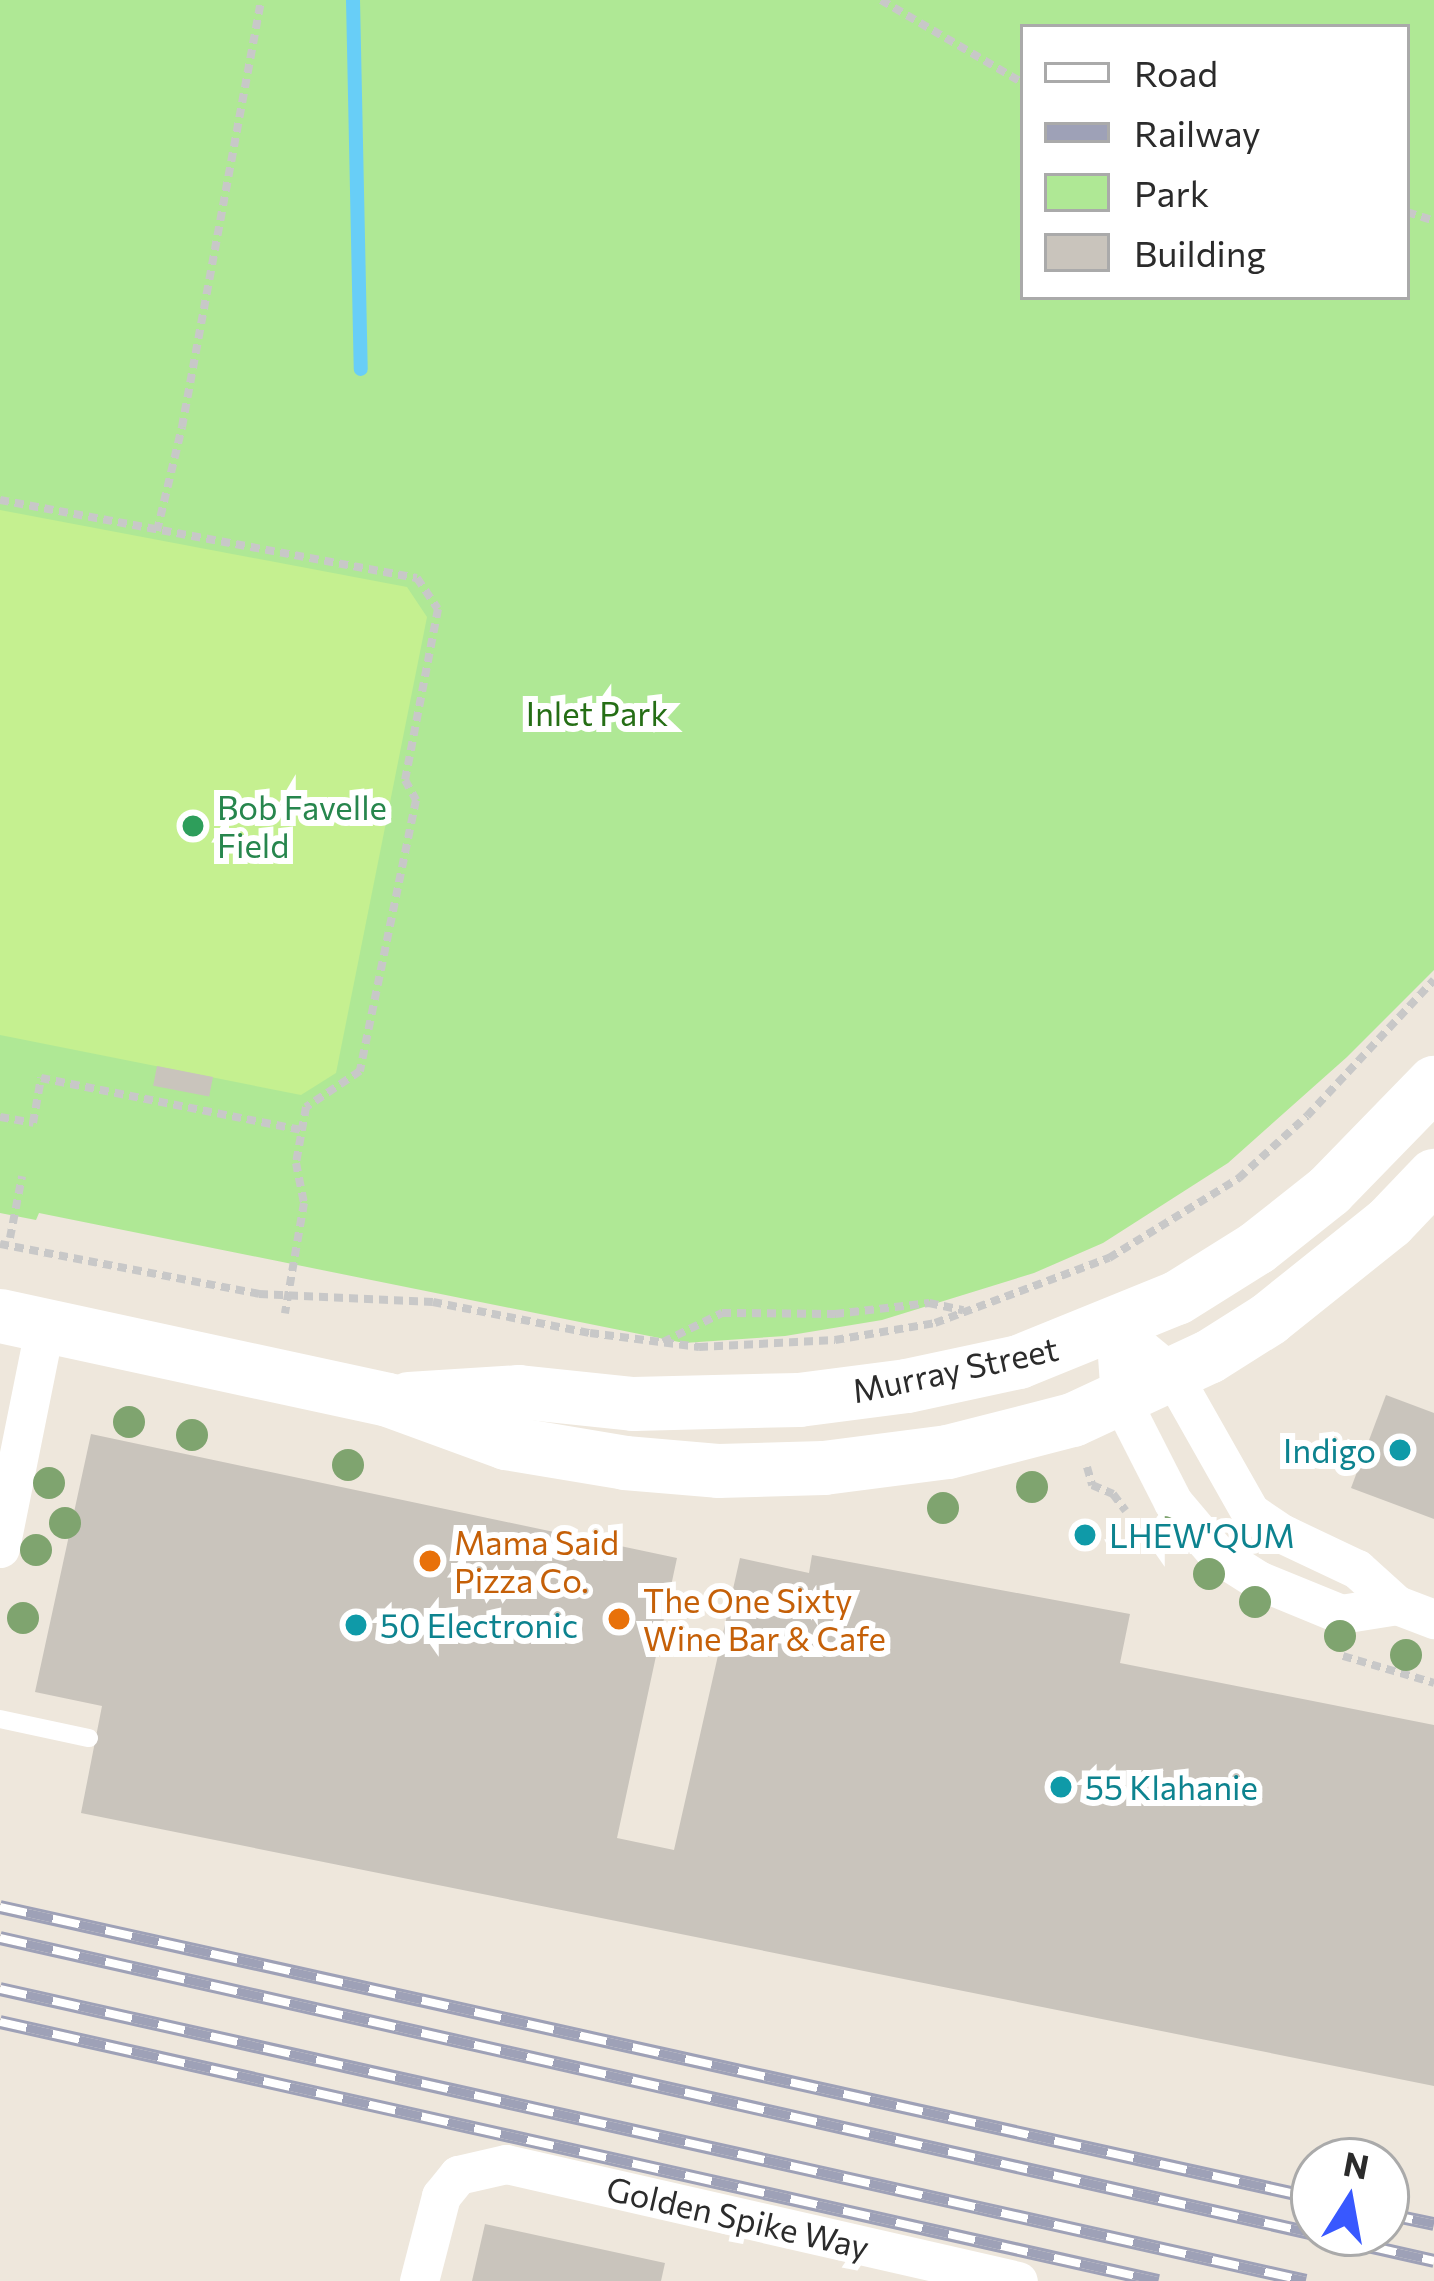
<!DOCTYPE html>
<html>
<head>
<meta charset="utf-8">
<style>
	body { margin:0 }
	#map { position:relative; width:1434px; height:2281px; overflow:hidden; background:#eee7dc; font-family:Commissioner,sans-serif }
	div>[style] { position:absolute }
	.green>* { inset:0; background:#afe895 }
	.pitch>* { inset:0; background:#c5f090 }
	.stream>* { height:14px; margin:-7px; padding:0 7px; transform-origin:7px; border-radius:7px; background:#68cef7 }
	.building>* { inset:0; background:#c9c4bc; transform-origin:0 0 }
	.path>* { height:8px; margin-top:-4px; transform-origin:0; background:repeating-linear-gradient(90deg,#c8c8c8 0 9px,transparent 0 15px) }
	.service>* { height:18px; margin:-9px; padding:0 9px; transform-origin:9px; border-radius:9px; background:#fff }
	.minor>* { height:39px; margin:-19.5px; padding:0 19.5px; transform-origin:19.5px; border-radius:19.5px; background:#fff }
	.secondary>* { height:54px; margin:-27px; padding:0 27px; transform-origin:27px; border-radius:27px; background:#fff }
	.rail>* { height:14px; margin-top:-7px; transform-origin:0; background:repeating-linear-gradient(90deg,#fff 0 27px,#9ea1b7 0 54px); box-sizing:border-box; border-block:3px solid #9ea1b7 }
	.trees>* { width:32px; height:32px; margin:-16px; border-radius:50%; background:#7fa46f }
	.dots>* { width:33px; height:33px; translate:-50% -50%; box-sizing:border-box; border:6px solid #fff; border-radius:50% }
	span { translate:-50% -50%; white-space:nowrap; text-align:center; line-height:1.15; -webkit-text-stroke:12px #fff; paint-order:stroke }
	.park-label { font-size:33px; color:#256e15 }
	.leisure-label { font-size:33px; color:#27864d }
	.left { translate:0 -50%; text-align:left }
	.street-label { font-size:33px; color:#2b2b2b }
	.culture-label { font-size:33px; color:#0d838f }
	.right { translate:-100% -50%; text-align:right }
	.food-label { font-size:33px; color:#c56008 }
	.legend { position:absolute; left:1020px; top:24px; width:390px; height:276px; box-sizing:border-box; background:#fff; border:3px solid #aaa; margin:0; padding:15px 21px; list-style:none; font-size:36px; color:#2b2b2b }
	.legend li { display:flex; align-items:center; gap:24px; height:60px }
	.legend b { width:60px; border:3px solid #aaa }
	.north { position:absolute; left:1290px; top:2137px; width:120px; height:120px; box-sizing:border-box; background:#fff; border:3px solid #aaa; border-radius:50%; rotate:11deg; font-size:33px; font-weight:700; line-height:48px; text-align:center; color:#2b2b2b }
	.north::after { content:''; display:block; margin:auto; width:42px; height:54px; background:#3858ff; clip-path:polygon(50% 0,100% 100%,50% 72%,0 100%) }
</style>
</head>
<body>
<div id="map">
	<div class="green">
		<i style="clip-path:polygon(evenodd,0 0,1434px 0,1434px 970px,1347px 1057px,1228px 1163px,1103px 1243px,1034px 1273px,882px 1320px,785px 1336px,684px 1343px,39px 1213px,36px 1220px,0 1213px,0 0,1023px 27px,1407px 27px,1407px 297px,1023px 297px,1023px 27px)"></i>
	</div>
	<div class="pitch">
		<i style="clip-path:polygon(0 510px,407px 587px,427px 617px,336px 1073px,301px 1095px,0 1035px)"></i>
	</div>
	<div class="stream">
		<i style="left:353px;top:0;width:369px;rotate:88.8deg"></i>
	</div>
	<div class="building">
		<i style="left:157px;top:1066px;width:57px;height:20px;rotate:11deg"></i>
		<i style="clip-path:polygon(1386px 1395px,1434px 1413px,1434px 1519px,1351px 1488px)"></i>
		<i style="clip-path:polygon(91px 1434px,677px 1558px,617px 1838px,674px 1850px,740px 1558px,809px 1573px,812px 1555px,1130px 1614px,1120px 1663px,1434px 1725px,1434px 2086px,81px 1813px,102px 1706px,35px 1692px)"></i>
		<i style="clip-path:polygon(485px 2224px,665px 2263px,661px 2281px,472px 2281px)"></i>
	</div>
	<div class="path">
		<i style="left:881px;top:0;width:164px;rotate:30.3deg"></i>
		<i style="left:1407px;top:212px;width:28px;rotate:18deg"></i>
		<i style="left:0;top:500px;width:424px;rotate:10.6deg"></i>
		<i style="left:417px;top:578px;width:37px;rotate:56deg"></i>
		<i style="left:438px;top:609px;width:174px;rotate:100.9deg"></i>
		<i style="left:405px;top:780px;width:23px;rotate:61deg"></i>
		<i style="left:416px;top:800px;width:277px;rotate:101.7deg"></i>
		<i style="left:360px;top:1071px;width:65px;rotate:146.3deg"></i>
		<i style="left:306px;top:1107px;width:57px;rotate:100.1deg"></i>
		<i style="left:296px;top:1163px;width:41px;rotate:78.7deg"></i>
		<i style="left:304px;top:1203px;width:112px;rotate:99.8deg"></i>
		<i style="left:157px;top:531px;width:107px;rotate:-76.5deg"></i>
		<i style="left:182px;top:427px;width:434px;rotate:-79.5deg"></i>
		<i style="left:0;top:1117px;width:34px;rotate:10deg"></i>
		<i style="left:33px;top:1123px;width:46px;rotate:-79.9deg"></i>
		<i style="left:41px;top:1078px;width:265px;rotate:11.3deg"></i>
		<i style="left:10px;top:1238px;width:63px;rotate:-79deg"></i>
		<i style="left:0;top:1244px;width:264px;rotate:10.9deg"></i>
		<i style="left:259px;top:1294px;width:174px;rotate:2.6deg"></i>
		<i style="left:433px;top:1302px;width:160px;rotate:11.2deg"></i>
		<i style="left:590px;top:1333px;width:110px;rotate:7.3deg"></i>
		<i style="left:699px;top:1347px;width:136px;rotate:-2.9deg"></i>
		<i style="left:835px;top:1340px;width:101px;rotate:-9.6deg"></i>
		<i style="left:935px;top:1323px;width:186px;rotate:-20.5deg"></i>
		<i style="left:1109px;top:1258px;width:153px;rotate:-31.6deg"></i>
		<i style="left:1239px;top:1178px;width:92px;rotate:-42.4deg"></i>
		<i style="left:1307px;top:1116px;width:186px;rotate:-47deg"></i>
		<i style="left:663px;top:1342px;width:66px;rotate:-26.2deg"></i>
		<i style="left:722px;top:1313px;width:113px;rotate:0.5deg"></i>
		<i style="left:835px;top:1314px;width:95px;rotate:-6.7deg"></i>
		<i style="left:929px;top:1303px;width:35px;rotate:12deg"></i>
		<i style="left:1087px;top:1467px;width:19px;rotate:74deg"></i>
		<i style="left:1092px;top:1485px;width:23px;rotate:23deg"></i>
		<i style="left:1113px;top:1494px;width:21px;rotate:53deg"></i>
		<i style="left:1343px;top:1656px;width:95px;rotate:16.5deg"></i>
	</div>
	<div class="service">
		<i style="left:0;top:1719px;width:91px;rotate:12.1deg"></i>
	</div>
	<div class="minor">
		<i style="left:1115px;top:1327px;width:71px;rotate:86deg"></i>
		<i style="left:1120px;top:1398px;width:117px;rotate:63deg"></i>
		<i style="left:1173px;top:1502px;width:68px;rotate:49.8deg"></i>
		<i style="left:1217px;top:1554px;width:49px;rotate:32.4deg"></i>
		<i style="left:1258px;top:1580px;width:90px;rotate:22.3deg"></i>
		<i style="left:1341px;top:1614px;width:57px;rotate:-9.1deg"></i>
		<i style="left:1115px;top:1327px;width:74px;rotate:39.5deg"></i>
		<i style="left:1172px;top:1374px;width:159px;rotate:60.5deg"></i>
		<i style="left:1250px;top:1512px;width:40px;rotate:34deg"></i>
		<i style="left:1283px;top:1534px;width:82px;rotate:25.3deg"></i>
		<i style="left:1357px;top:1569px;width:54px;rotate:42deg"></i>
		<i style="left:1397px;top:1605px;width:40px;rotate:21deg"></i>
		<i style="left:0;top:1548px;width:227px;rotate:-78.6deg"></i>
		<i style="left:419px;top:2281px;width:88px;rotate:-75.5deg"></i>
		<i style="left:441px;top:2196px;width:27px;rotate:-51deg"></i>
		<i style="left:458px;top:2175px;width:49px;rotate:-12.9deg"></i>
		<i style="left:506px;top:2164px;width:525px;rotate:12.87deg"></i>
	</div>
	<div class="secondary">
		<i style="left:0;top:1316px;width:397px;rotate:12.2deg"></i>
		<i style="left:388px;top:1400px;width:126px;rotate:20deg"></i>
		<i style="left:506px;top:1443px;width:121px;rotate:9.5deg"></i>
		<i style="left:625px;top:1463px;width:93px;rotate:4.9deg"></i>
		<i style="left:718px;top:1471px;width:106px;rotate:-1.6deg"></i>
		<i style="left:824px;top:1468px;width:125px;rotate:-7.4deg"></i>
		<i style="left:948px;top:1452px;width:129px;rotate:-14.4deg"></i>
		<i style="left:1073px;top:1420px;width:150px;rotate:-24.9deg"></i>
		<i style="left:1209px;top:1357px;width:71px;rotate:-32.3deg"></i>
		<i style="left:1269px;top:1319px;width:155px;rotate:-38.7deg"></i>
		<i style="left:1390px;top:1222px;width:64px;rotate:-46.3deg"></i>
		<i style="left:409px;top:1399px;width:110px;rotate:-3.6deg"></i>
		<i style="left:519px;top:1392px;width:115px;rotate:6deg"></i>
		<i style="left:633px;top:1404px;width:166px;rotate:-1.4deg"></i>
		<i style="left:799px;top:1400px;width:109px;rotate:-7.4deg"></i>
		<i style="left:907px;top:1386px;width:115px;rotate:-12.1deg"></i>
		<i style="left:1019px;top:1362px;width:170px;rotate:-22.1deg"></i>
		<i style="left:1177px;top:1298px;width:94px;rotate:-32deg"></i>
		<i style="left:1257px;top:1248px;width:92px;rotate:-38.4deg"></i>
		<i style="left:1329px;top:1191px;width:151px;rotate:-45.8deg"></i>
	</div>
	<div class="rail">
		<i style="left:0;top:1907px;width:1346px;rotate:12.49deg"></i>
		<i style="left:0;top:1938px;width:1470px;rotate:12.69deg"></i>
		<i style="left:0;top:1989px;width:1338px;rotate:12.6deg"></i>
		<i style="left:0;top:2022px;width:1187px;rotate:12.61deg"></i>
		<i style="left:1386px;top:2214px;width:49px;rotate:11.8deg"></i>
	</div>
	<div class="trees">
		<i style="left:129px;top:1422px"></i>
		<i style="left:192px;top:1435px"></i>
		<i style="left:348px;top:1465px"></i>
		<i style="left:49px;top:1483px"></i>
		<i style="left:1032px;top:1487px"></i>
		<i style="left:943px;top:1508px"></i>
		<i style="left:65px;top:1523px"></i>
		<i style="left:1164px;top:1532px"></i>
		<i style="left:36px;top:1550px"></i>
		<i style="left:1209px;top:1574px"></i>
		<i style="left:1255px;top:1602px"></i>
		<i style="left:23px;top:1618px"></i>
		<i style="left:1340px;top:1636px"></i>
		<i style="left:1406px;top:1655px"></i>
	</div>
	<div class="dots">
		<i style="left:193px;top:826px;background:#2e9e5b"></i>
		<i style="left:1400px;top:1450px;background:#0f9aa8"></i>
		<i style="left:1085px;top:1535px;background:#0f9aa8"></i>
		<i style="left:430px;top:1561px;background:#e8710a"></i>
		<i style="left:619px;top:1619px;background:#e8710a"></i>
		<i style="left:356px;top:1625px;background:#0f9aa8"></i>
		<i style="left:1061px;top:1787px;background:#0f9aa8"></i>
	</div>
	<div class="park-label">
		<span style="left:597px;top:713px">Inlet Park</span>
	</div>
	<div class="leisure-label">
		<span class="left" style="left:217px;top:826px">Bob Favelle<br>Field</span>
	</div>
	<div class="street-label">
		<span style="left:955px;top:1369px;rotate:-12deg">Murray Street</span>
		<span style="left:738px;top:2217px;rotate:13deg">Golden Spike Way</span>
	</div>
	<div class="culture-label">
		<span class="right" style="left:1376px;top:1450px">Indigo</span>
		<span class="left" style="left:1109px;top:1535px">LHEW'QUM</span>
		<span class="left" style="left:380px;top:1625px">50 Electronic</span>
		<span class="left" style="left:1085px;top:1787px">55 Klahanie</span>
	</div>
	<div class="food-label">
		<span class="left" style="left:454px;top:1561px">Mama Said<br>Pizza Co.</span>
		<span class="left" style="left:643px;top:1619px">The One Sixty<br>Wine Bar &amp; Cafe</span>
	</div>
	<ul class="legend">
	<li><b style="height:15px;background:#fff"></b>Road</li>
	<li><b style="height:15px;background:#9ea1b7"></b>Railway</li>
	<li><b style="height:33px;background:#afe895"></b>Park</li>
	<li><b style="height:33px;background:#c9c4bc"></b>Building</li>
	</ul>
	<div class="north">N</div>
</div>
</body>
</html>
